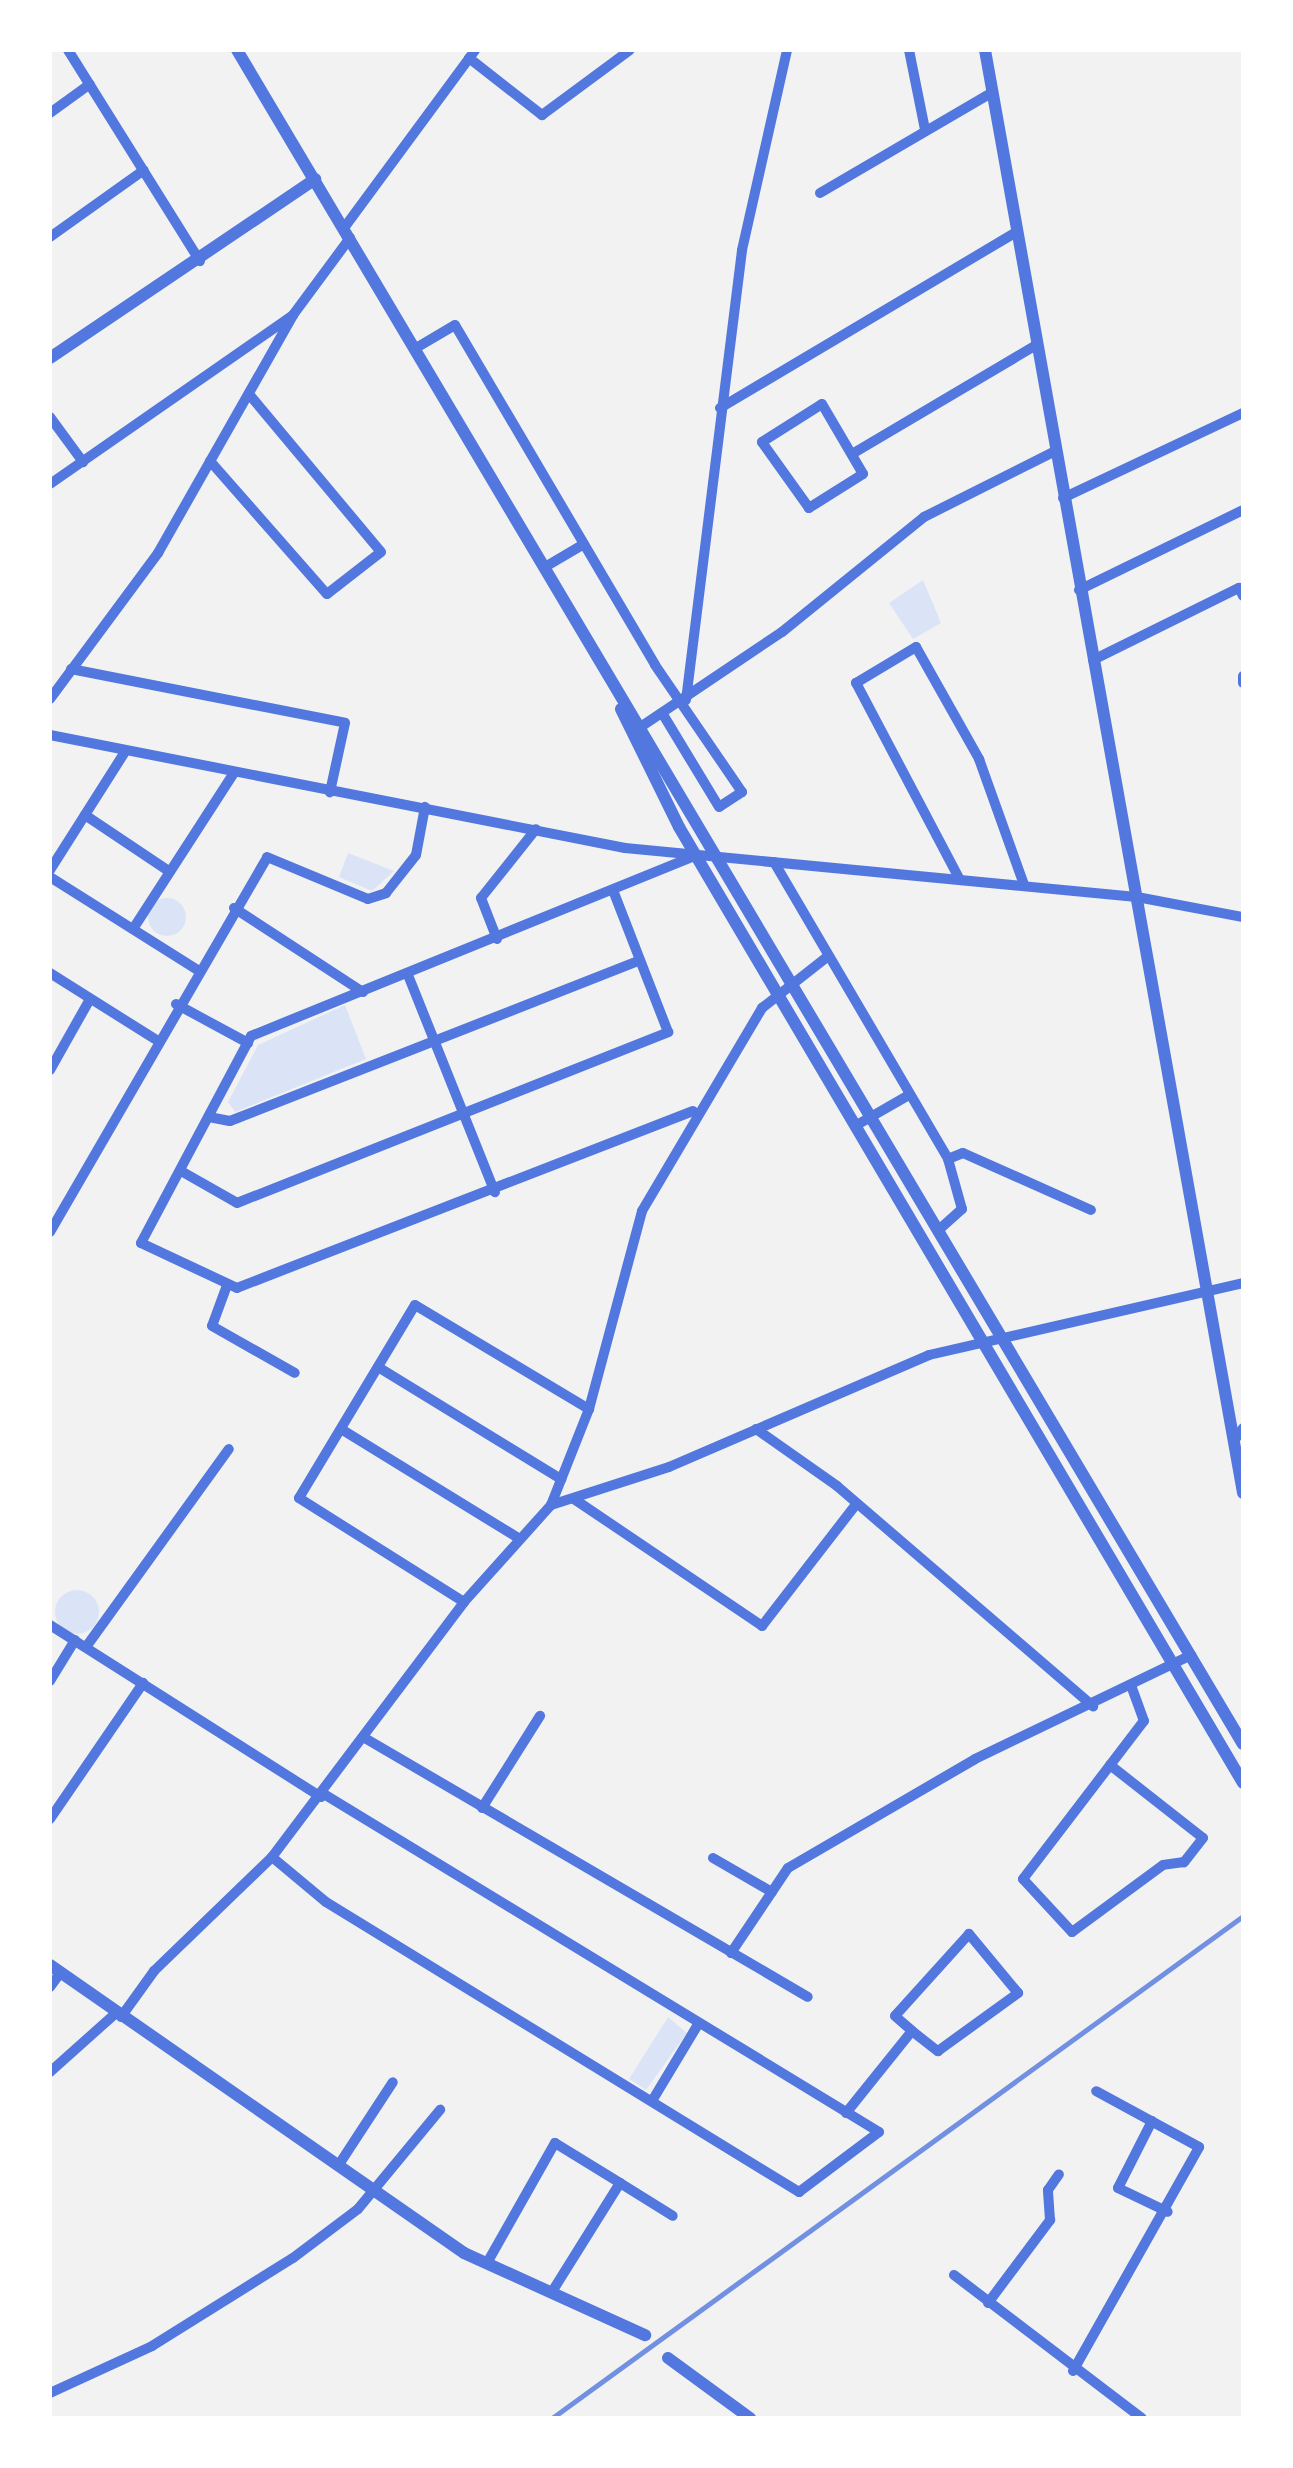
<!DOCTYPE html>
<html>
<head>
<meta charset="utf-8">
<style>
	body { margin:0 }
	#map { position:relative; width:1293px; height:2468px; overflow:hidden; background:#f2f2f2; font-family:"Sofia Sans Condensed",sans-serif }
	div>[style] { position:absolute }
	.green>* { inset:0; background:#dbe4f7 }
	.round { border-radius:50% }
	.minor>* { height:10px; margin:-5px; padding:0 5px; transform-origin:5px; border-radius:5px; background:#5277de }
	.tertiary>* { height:12px; margin:-6px; padding:0 6px; transform-origin:6px; border-radius:6px; background:#5277de }
	.rail>* { height:5px; margin:-2.5px; padding:0 2.5px; transform-origin:2.5px; border-radius:2.5px; background:#7290e2 }
	span { translate:-50% -50%; white-space:nowrap; text-align:center; line-height:1.15; -webkit-text-stroke:8px #fff; paint-order:stroke }
	.frame { position:absolute; inset:0; border:52px solid #fff; pointer-events:none }
</style>
</head>
<body>
<div id="map">
	<div class="green">
		<i style="clip-path:polygon(923px 580px,941px 623px,913px 639px,889px 603px)"></i>
		<i style="clip-path:polygon(348px 853px,394px 871px,372px 891px,339px 877px)"></i>
		<i class="round" style="left:148px;top:898px;width:38px;height:38px"></i>
		<i style="clip-path:polygon(345px 1005px,366px 1059px,235px 1112px,228px 1102px,258px 1045px)"></i>
		<i class="round" style="left:55px;top:1590px;width:44px;height:44px"></i>
		<i style="clip-path:polygon(668px 2017px,687px 2033px,646px 2090px,629px 2079px)"></i>
	</div>
	<div class="minor">
		<i style="left:68px;top:50px;width:249px;rotate:58deg"></i>
		<i style="left:909px;top:50px;width:81px;rotate:78.6deg"></i>
		<i style="left:469px;top:58px;width:93px;rotate:38deg"></i>
		<i style="left:542px;top:115px;width:109px;rotate:-36.5deg"></i>
		<i style="left:50px;top:113px;width:49px;rotate:-35.9deg"></i>
		<i style="left:820px;top:193px;width:200px;rotate:-30.3deg"></i>
		<i style="left:344px;top:228px;width:221px;rotate:-53.6deg"></i>
		<i style="left:50px;top:237px;width:115px;rotate:-35.5deg"></i>
		<i style="left:416px;top:348px;width:45px;rotate:-30.5deg"></i>
		<i style="left:455px;top:325px;width:394px;rotate:59.5deg"></i>
		<i style="left:655px;top:665px;width:154px;rotate:55.6deg"></i>
		<i style="left:742px;top:792px;width:27px;rotate:147deg"></i>
		<i style="left:719px;top:807px;width:110px;rotate:-121.2deg"></i>
		<i style="left:822px;top:404px;width:81px;rotate:59.6deg"></i>
		<i style="left:863px;top:474px;width:64px;rotate:147.8deg"></i>
		<i style="left:809px;top:508px;width:81px;rotate:-125.5deg"></i>
		<i style="left:762px;top:442px;width:71px;rotate:-32.3deg"></i>
		<i style="left:720px;top:408px;width:343px;rotate:-30.7deg"></i>
		<i style="left:50px;top:417px;width:56px;rotate:53.7deg"></i>
		<i style="left:852px;top:454px;width:214px;rotate:-30.6deg"></i>
		<i style="left:210px;top:461px;width:177px;rotate:48.7deg"></i>
		<i style="left:327px;top:594px;width:68px;rotate:-37.9deg"></i>
		<i style="left:381px;top:552px;width:206px;rotate:-129.9deg"></i>
		<i style="left:50px;top:484px;width:296px;rotate:-34.8deg"></i>
		<i style="left:293px;top:315px;width:96px;rotate:-53.5deg"></i>
		<i style="left:1063px;top:498px;width:199px;rotate:-25.3deg"></i>
		<i style="left:545px;top:567px;width:45px;rotate:-30.5deg"></i>
		<i style="left:1079px;top:590px;width:182px;rotate:-26deg"></i>
		<i style="left:1093px;top:660px;width:163px;rotate:-26.3deg"></i>
		<i style="left:1239px;top:588px;width:9px;rotate:63deg"></i>
		<i style="left:71px;top:669px;width:279px;rotate:11.1deg"></i>
		<i style="left:345px;top:723px;width:71px;rotate:102.3deg"></i>
		<i style="left:1243px;top:676px;width:7px;rotate:90deg"></i>
		<i style="left:50px;top:699px;width:182px;rotate:-53.5deg"></i>
		<i style="left:158px;top:553px;width:274px;rotate:-60.4deg"></i>
		<i style="left:686px;top:700px;width:453px;rotate:-82.9deg"></i>
		<i style="left:742px;top:250px;width:205px;rotate:-77.3deg"></i>
		<i style="left:636px;top:730px;width:176px;rotate:-33.9deg"></i>
		<i style="left:782px;top:632px;width:183px;rotate:-39deg"></i>
		<i style="left:924px;top:517px;width:147px;rotate:-26.7deg"></i>
		<i style="left:50px;top:735px;width:586px;rotate:11.12deg"></i>
		<i style="left:625px;top:848px;width:514px;rotate:5.47deg"></i>
		<i style="left:1137px;top:897px;width:108px;rotate:10.7deg"></i>
		<i style="left:85px;top:815px;width:102px;rotate:33.8deg"></i>
		<i style="left:774px;top:862px;width:344px;rotate:59.6deg"></i>
		<i style="left:948px;top:1159px;width:52px;rotate:74.4deg"></i>
		<i style="left:962px;top:1209px;width:30px;rotate:138deg"></i>
		<i style="left:50px;top:870px;width:140px;rotate:-57.6deg"></i>
		<i style="left:50px;top:877px;width:173px;rotate:32.2deg"></i>
		<i style="left:960px;top:880px;width:223px;rotate:-117.8deg"></i>
		<i style="left:856px;top:683px;width:70px;rotate:-31deg"></i>
		<i style="left:916px;top:647px;width:129px;rotate:60.6deg"></i>
		<i style="left:979px;top:759px;width:134px;rotate:70.3deg"></i>
		<i style="left:234px;top:908px;width:154px;rotate:33.1deg"></i>
		<i style="left:133px;top:929px;width:186px;rotate:-57.1deg"></i>
		<i style="left:497px;top:939px;width:44px;rotate:-111.3deg"></i>
		<i style="left:481px;top:898px;width:88px;rotate:-51.4deg"></i>
		<i style="left:50px;top:973px;width:124px;rotate:32.2deg"></i>
		<i style="left:408px;top:975px;width:234px;rotate:68.2deg"></i>
		<i style="left:176px;top:1004px;width:82px;rotate:28.4deg"></i>
		<i style="left:50px;top:1070px;width:81px;rotate:-60.6deg"></i>
		<i style="left:693px;top:1111px;width:489px;rotate:158.8deg"></i>
		<i style="left:237px;top:1288px;width:106px;rotate:-154.9deg"></i>
		<i style="left:141px;top:1243px;width:234px;rotate:-62deg"></i>
		<i style="left:251px;top:1036px;width:479px;rotate:-22.1deg"></i>
		<i style="left:209px;top:1117px;width:21px;rotate:11deg"></i>
		<i style="left:230px;top:1121px;width:440px;rotate:-21.4deg"></i>
		<i style="left:855px;top:1126px;width:62px;rotate:-29.9deg"></i>
		<i style="left:948px;top:1159px;width:16px;rotate:-22deg"></i>
		<i style="left:963px;top:1153px;width:140px;rotate:24deg"></i>
		<i style="left:181px;top:1171px;width:64px;rotate:29.7deg"></i>
		<i style="left:237px;top:1203px;width:464px;rotate:-21.6deg"></i>
		<i style="left:668px;top:1032px;width:149px;rotate:-111.2deg"></i>
		<i style="left:50px;top:1232px;width:433px;rotate:-59.9deg"></i>
		<i style="left:267px;top:857px;width:109px;rotate:22.6deg"></i>
		<i style="left:368px;top:899px;width:19px;rotate:-18deg"></i>
		<i style="left:386px;top:893px;width:48px;rotate:-51.7deg"></i>
		<i style="left:416px;top:855px;width:49px;rotate:-79.4deg"></i>
		<i style="left:226px;top:1288px;width:40px;rotate:110.2deg"></i>
		<i style="left:212px;top:1326px;width:95px;rotate:29.5deg"></i>
		<i style="left:378px;top:1367px;width:215px;rotate:31.5deg"></i>
		<i style="left:341px;top:1429px;width:210px;rotate:31.6deg"></i>
		<i style="left:756px;top:1429px;width:99px;rotate:35.1deg"></i>
		<i style="left:837px;top:1486px;width:338px;rotate:40.7deg"></i>
		<i style="left:1234px;top:1441px;width:16px;rotate:-55deg"></i>
		<i style="left:574px;top:1499px;width:227px;rotate:34deg"></i>
		<i style="left:762px;top:1626px;width:155px;rotate:-52.3deg"></i>
		<i style="left:551px;top:1505px;width:103px;rotate:-68.4deg"></i>
		<i style="left:589px;top:1409px;width:205px;rotate:-75deg"></i>
		<i style="left:642px;top:1211px;width:236px;rotate:-59.4deg"></i>
		<i style="left:762px;top:1008px;width:83px;rotate:-38.1deg"></i>
		<i style="left:464px;top:1602px;width:195px;rotate:-147.8deg"></i>
		<i style="left:299px;top:1498px;width:225px;rotate:-59deg"></i>
		<i style="left:415px;top:1305px;width:203px;rotate:30.9deg"></i>
		<i style="left:50px;top:1625px;width:321px;rotate:32.4deg"></i>
		<i style="left:86px;top:1647px;width:244px;rotate:-54.2deg"></i>
		<i style="left:50px;top:1681px;width:48px;rotate:-58.6deg"></i>
		<i style="left:363px;top:1737px;width:515px;rotate:30.3deg"></i>
		<i style="left:1110px;top:1765px;width:118px;rotate:38.1deg"></i>
		<i style="left:1203px;top:1838px;width:31px;rotate:128deg"></i>
		<i style="left:1184px;top:1862px;width:21px;rotate:172deg"></i>
		<i style="left:1163px;top:1865px;width:113px;rotate:143.6deg"></i>
		<i style="left:1072px;top:1932px;width:72px;rotate:-132.8deg"></i>
		<i style="left:1023px;top:1879px;width:199px;rotate:-52.6deg"></i>
		<i style="left:1144px;top:1721px;width:37px;rotate:-110deg"></i>
		<i style="left:482px;top:1808px;width:109px;rotate:-57.8deg"></i>
		<i style="left:50px;top:1819px;width:165px;rotate:-55.6deg"></i>
		<i style="left:272px;top:1857px;width:70px;rotate:39.8deg"></i>
		<i style="left:326px;top:1902px;width:555px;rotate:31.51deg"></i>
		<i style="left:799px;top:2192px;width:100px;rotate:-36.9deg"></i>
		<i style="left:879px;top:2132px;width:650px;rotate:-148.66deg"></i>
		<i style="left:713px;top:1858px;width:68px;rotate:30deg"></i>
		<i style="left:731px;top:1953px;width:102px;rotate:-56.2deg"></i>
		<i style="left:788px;top:1868px;width:216px;rotate:-30.2deg"></i>
		<i style="left:975px;top:1759px;width:240px;rotate:-25.7deg"></i>
		<i style="left:50px;top:1987px;width:17px;rotate:-54deg"></i>
		<i style="left:121px;top:2017px;width:57px;rotate:-54.3deg"></i>
		<i style="left:154px;top:1971px;width:164px;rotate:-44deg"></i>
		<i style="left:272px;top:1857px;width:319px;rotate:-53deg"></i>
		<i style="left:464px;top:1602px;width:130px;rotate:-48.1deg"></i>
		<i style="left:551px;top:1505px;width:124px;rotate:-17.9deg"></i>
		<i style="left:669px;top:1467px;width:283px;rotate:-23.3deg"></i>
		<i style="left:929px;top:1355px;width:322px;rotate:-12.9deg"></i>
		<i style="left:50px;top:2072px;width:89px;rotate:-41.8deg"></i>
		<i style="left:652px;top:2101px;width:87px;rotate:-59deg"></i>
		<i style="left:846px;top:2113px;width:105px;rotate:-51.2deg"></i>
		<i style="left:912px;top:2031px;width:33px;rotate:38deg"></i>
		<i style="left:938px;top:2051px;width:99px;rotate:-35.9deg"></i>
		<i style="left:1018px;top:1993px;width:77px;rotate:-129.7deg"></i>
		<i style="left:969px;top:1934px;width:110px;rotate:132.1deg"></i>
		<i style="left:895px;top:2016px;width:23px;rotate:41deg"></i>
		<i style="left:1152px;top:2121px;width:75px;rotate:116.9deg"></i>
		<i style="left:1118px;top:2188px;width:55px;rotate:25.6deg"></i>
		<i style="left:338px;top:2166px;width:100px;rotate:-56.8deg"></i>
		<i style="left:620px;top:2183px;width:62px;rotate:31.9deg"></i>
		<i style="left:487px;top:2263px;width:138px;rotate:-60.5deg"></i>
		<i style="left:555px;top:2143px;width:76px;rotate:31.6deg"></i>
		<i style="left:620px;top:2183px;width:128px;rotate:122deg"></i>
		<i style="left:954px;top:2275px;width:236px;rotate:37.3deg"></i>
		<i style="left:988px;top:2303px;width:104px;rotate:-53.2deg"></i>
		<i style="left:1050px;top:2220px;width:30px;rotate:-94deg"></i>
		<i style="left:1048px;top:2190px;width:19px;rotate:-55deg"></i>
		<i style="left:1073px;top:2371px;width:257px;rotate:-60.6deg"></i>
		<i style="left:1199px;top:2147px;width:117px;rotate:-151.5deg"></i>
		<i style="left:50px;top:2393px;width:112px;rotate:-24.7deg"></i>
		<i style="left:152px;top:2346px;width:166px;rotate:-32deg"></i>
		<i style="left:293px;top:2258px;width:81px;rotate:-37deg"></i>
		<i style="left:358px;top:2209px;width:129px;rotate:-50.4deg"></i>
	</div>
	<div class="tertiary">
		<i style="left:237px;top:50px;width:1970px;rotate:59.3deg"></i>
		<i style="left:985px;top:50px;width:1466px;rotate:79.86deg"></i>
		<i style="left:50px;top:358px;width:320px;rotate:-34deg"></i>
		<i style="left:621px;top:709px;width:131px;rotate:63.8deg"></i>
		<i style="left:679px;top:827px;width:1110px;rotate:59.46deg"></i>
		<i style="left:50px;top:1965px;width:504px;rotate:34.82deg"></i>
		<i style="left:464px;top:2253px;width:199px;rotate:24.4deg"></i>
		<i style="left:668px;top:2358px;width:102px;rotate:36.2deg"></i>
	</div>
	<div class="rail">
		<i style="left:552px;top:2418px;width:854px;rotate:-36deg"></i>
	</div>
	<div class="frame"></div>
</div>
</body>
</html>
